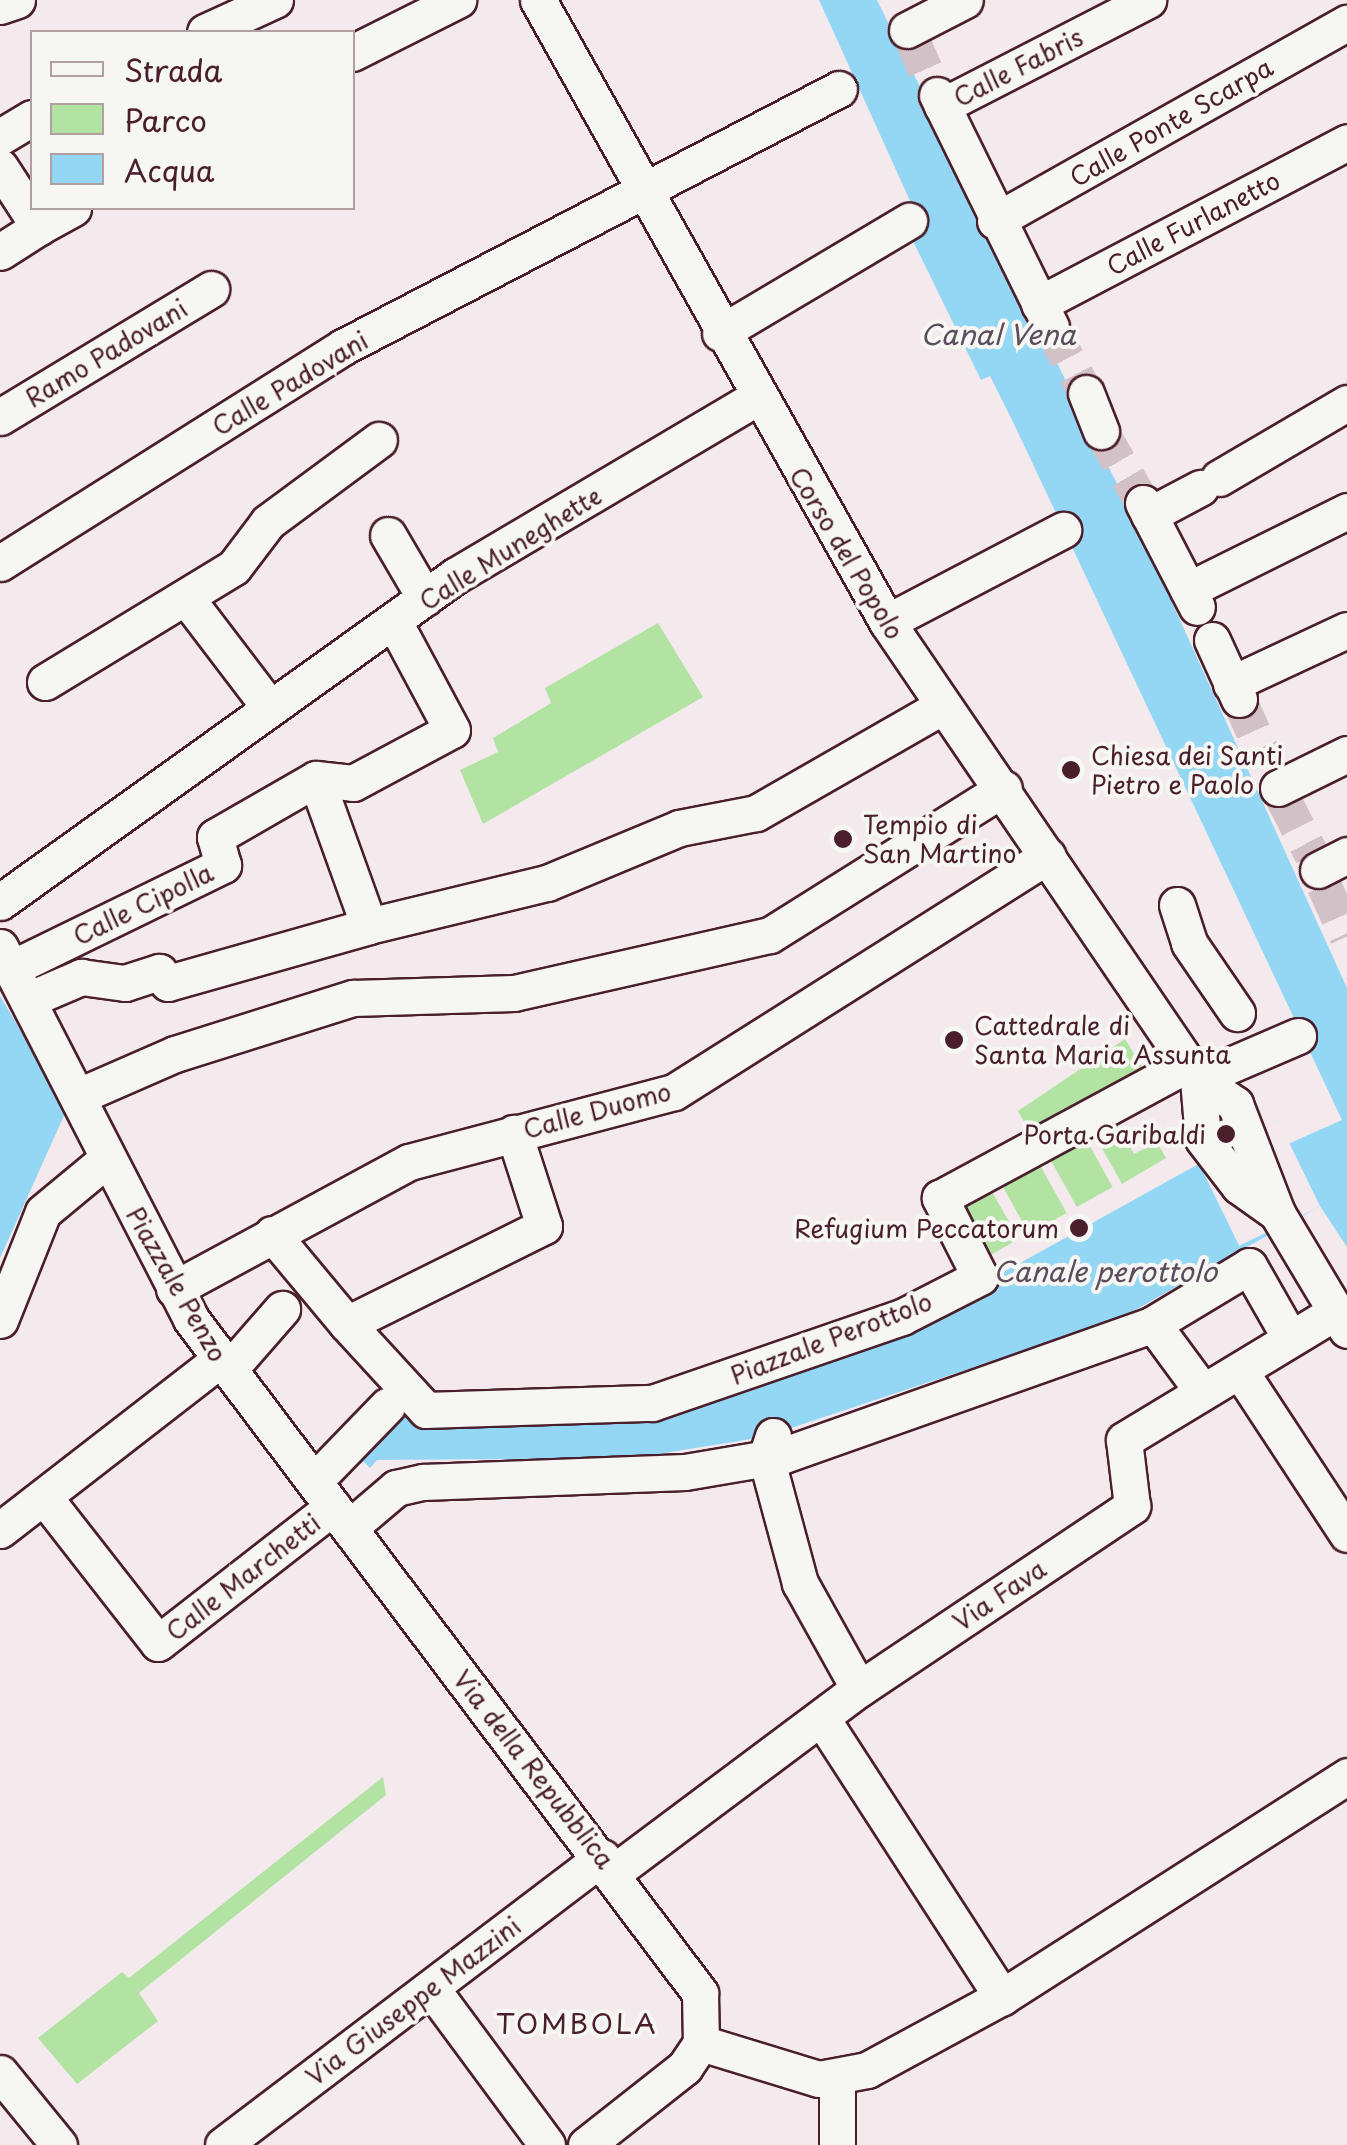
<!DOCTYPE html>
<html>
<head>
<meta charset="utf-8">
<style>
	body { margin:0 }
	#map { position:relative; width:1347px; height:2145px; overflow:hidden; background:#f4eaee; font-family:"Playpen Sans",sans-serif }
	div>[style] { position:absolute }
	.green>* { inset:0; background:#b2e3a3; transform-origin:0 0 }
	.water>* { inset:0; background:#93d7f5 }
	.pier>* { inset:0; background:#f4eaee; transform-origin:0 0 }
	.minor-tunnel>* { height:35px; margin-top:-17.5px; transform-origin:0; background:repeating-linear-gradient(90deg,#d2c1c7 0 35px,transparent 0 53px) }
	.roads { filter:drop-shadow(2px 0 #4a1f2b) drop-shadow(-2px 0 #4a1f2b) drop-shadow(0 2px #4a1f2b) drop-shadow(0 -2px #4a1f2b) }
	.minor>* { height:35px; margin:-17.5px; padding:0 17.5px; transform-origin:17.5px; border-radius:17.5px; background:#f6f6f2 }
	.dots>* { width:28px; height:28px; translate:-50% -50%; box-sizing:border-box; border:5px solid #f6f6f2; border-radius:50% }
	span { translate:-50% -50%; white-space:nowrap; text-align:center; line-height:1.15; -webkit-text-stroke:8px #f6f6f2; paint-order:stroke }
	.street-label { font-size:25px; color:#4a1f2b }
	.poi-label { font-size:25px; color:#4a1f2b }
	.left { translate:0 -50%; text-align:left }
	.right { translate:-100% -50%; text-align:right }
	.water-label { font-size:28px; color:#5c4d5e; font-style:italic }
	.neighbourhood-label { font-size:28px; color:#4a1f2b; letter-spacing:2.5px }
	.legend { position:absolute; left:30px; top:30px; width:325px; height:180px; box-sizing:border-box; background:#f6f6f2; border:2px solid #b1a0a2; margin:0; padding:12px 18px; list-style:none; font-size:30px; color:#4a1f2b }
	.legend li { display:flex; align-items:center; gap:20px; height:50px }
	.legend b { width:50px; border:2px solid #b1a0a2 }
</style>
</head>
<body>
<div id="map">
	<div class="green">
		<i style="clip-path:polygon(658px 623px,703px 697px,483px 824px,460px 770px,498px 752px,493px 738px,551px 703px,545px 688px)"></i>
		<i style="clip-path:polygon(1125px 1039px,1146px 1073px,1032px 1136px,1018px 1111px)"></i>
		<i style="clip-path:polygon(1116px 1122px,1134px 1154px,1157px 1142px,1166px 1158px,1122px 1184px,1094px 1134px)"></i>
		<i style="left:1086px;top:1139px;width:55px;height:41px;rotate:61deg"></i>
		<i style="left:1040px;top:1165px;width:55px;height:43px;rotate:61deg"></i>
		<i style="left:992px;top:1192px;width:54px;height:44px;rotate:60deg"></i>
		<i style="clip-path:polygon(383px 1777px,386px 1795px,139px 1993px,158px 2021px,77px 2084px,38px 2038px,122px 1972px,129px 1978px)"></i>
	</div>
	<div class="water">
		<i style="clip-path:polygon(819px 0,877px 0,1130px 510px,1347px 988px,1347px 1247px,1320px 1206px,1119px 1319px,764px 1437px,633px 1458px,377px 1460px,370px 1468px,354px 1452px,396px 1410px,411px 1420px,646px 1419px,917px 1320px,1278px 1120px,1288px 1144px,1342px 1120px,1014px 424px,990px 376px,981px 380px,913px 241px,921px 225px)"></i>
		<i style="clip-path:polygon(0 996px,67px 1109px,0 1258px)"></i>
	</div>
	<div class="pier">
		<i style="left:1278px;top:1120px;width:96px;height:90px;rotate:64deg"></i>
	</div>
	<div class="minor-tunnel">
		<i style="left:911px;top:37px;width:64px;rotate:65.9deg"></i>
		<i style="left:1051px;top:327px;width:75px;rotate:62.1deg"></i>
		<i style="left:1101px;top:431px;width:83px;rotate:59.7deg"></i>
		<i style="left:1239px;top:699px;width:67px;rotate:66.1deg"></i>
		<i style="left:1282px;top:796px;width:66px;rotate:63deg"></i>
		<i style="left:1324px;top:885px;width:56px;rotate:65.7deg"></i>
	</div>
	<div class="roads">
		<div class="minor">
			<i style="left:538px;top:0;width:713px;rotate:60.7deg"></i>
			<i style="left:887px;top:622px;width:553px;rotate:55.76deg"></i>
			<i style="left:1198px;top:1079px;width:45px;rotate:34deg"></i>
			<i style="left:1235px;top:1104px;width:117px;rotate:68.9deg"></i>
			<i style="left:1277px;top:1213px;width:136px;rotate:59.1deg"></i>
			<i style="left:0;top:6px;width:18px;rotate:-19deg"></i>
			<i style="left:907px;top:30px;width:65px;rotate:-27.3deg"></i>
			<i style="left:205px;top:32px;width:77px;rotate:-24.6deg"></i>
			<i style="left:352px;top:53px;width:119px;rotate:-26.6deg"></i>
			<i style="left:937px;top:95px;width:258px;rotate:63.8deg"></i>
			<i style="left:942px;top:106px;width:232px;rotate:-27.2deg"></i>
			<i style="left:0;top:137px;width:37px;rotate:-31deg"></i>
			<i style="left:0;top:167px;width:72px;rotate:57deg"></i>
			<i style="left:39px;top:227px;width:46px;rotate:147.3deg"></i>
			<i style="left:995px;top:221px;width:404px;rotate:-29.4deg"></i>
			<i style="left:39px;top:227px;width:39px;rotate:-29deg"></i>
			<i style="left:1039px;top:304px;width:348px;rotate:-27.7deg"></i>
			<i style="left:720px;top:333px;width:220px;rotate:-30.7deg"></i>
			<i style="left:1086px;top:393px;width:41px;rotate:68.5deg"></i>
			<i style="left:0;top:417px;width:247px;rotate:-31.2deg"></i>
			<i style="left:1219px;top:478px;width:148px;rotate:-30.4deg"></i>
			<i style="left:1143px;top:503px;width:117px;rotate:62.6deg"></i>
			<i style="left:1149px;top:515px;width:58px;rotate:-27.9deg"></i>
			<i style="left:388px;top:535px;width:73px;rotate:59.6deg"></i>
			<i style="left:0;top:563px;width:405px;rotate:-32.2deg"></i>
			<i style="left:343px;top:347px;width:559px;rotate:-27.48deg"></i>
			<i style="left:1188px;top:590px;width:178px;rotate:-26.4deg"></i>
			<i style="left:187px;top:599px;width:137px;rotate:52.7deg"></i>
			<i style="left:887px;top:622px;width:199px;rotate:-27.6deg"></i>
			<i style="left:1212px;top:640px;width:65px;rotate:65.4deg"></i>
			<i style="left:45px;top:682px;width:221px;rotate:-31.3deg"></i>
			<i style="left:234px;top:567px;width:56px;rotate:-52.9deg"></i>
			<i style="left:268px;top:522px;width:138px;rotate:-36.5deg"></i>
			<i style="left:1231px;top:684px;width:128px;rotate:-25deg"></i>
			<i style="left:316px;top:779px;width:156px;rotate:70.2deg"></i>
			<i style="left:369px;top:926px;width:183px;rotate:-13.6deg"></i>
			<i style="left:547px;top:883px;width:143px;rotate:-22.6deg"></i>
			<i style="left:679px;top:828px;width:78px;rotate:-11deg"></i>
			<i style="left:756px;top:813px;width:215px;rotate:-29.8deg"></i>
			<i style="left:1278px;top:788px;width:77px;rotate:-26.2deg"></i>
			<i style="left:1318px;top:870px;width:33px;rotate:-27deg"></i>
			<i style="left:0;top:902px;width:560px;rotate:-35.62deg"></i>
			<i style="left:455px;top:576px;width:350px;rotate:-30.6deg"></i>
			<i style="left:1177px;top:905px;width:40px;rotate:72deg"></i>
			<i style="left:1189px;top:943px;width:85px;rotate:55.6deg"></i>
			<i style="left:0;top:947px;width:418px;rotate:62.8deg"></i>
			<i style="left:191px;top:1319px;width:845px;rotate:52.94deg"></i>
			<i style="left:700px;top:1993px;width:50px;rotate:88.9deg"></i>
			<i style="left:701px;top:2043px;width:29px;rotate:124deg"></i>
			<i style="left:685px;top:2067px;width:126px;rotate:141.8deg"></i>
			<i style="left:12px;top:968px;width:235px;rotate:-26deg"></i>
			<i style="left:223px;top:865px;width:29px;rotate:-106deg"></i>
			<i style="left:215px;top:837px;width:116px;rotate:-29.9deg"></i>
			<i style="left:316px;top:779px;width:37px;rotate:6deg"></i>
			<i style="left:353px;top:783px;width:112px;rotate:-28.2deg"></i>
			<i style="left:452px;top:730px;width:123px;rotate:-118.2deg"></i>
			<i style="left:30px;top:999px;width:56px;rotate:-23.3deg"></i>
			<i style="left:81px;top:977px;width:44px;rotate:7.8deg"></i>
			<i style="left:125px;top:983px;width:36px;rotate:-18deg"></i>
			<i style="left:159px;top:972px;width:14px;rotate:51deg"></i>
			<i style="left:168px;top:983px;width:209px;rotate:-15.8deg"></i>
			<i style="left:1198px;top:1079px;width:60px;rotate:85.2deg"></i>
			<i style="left:1203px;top:1139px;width:59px;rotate:52.5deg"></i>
			<i style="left:1239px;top:1186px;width:47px;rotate:35.4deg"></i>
			<i style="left:1198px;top:1079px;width:109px;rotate:-23.3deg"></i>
			<i style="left:81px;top:1095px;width:103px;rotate:-23.6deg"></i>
			<i style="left:175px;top:1054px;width:187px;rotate:-17.5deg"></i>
			<i style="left:353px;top:998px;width:161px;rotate:-1.8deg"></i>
			<i style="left:514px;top:993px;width:262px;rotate:-12.8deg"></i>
			<i style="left:770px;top:935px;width:276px;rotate:-32.1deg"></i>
			<i style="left:272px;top:1234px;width:117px;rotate:50.2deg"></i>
			<i style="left:347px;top:1324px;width:220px;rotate:-26.4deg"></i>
			<i style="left:544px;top:1226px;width:98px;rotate:-107.9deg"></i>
			<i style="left:174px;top:1289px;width:267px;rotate:-28.4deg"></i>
			<i style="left:409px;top:1162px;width:274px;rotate:-14.8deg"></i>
			<i style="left:674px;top:1092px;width:442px;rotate:-32.3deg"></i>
			<i style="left:0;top:1320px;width:116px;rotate:-68.3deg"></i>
			<i style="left:43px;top:1212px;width:83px;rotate:-39.6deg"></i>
			<i style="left:347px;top:1324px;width:117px;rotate:47.4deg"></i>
			<i style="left:426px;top:1410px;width:226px;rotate:-1.8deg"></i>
			<i style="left:652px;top:1403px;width:264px;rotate:-19deg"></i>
			<i style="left:902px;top:1317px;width:88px;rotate:-27.1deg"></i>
			<i style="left:980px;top:1277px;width:89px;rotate:-116.9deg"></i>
			<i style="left:940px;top:1198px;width:282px;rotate:-28.4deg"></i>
			<i style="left:1153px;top:1324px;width:112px;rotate:-31.1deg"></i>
			<i style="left:1249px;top:1266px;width:83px;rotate:60.3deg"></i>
			<i style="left:240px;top:1357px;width:64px;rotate:-48.8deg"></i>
			<i style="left:1240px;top:1371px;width:195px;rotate:56.7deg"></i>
			<i style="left:773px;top:1436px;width:22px;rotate:108deg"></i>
			<i style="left:766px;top:1457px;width:131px;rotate:74.9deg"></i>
			<i style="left:800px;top:1583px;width:121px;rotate:60.9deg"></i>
			<i style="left:326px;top:1469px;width:88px;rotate:-45.9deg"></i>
			<i style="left:44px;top:1497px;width:185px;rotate:52deg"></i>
			<i style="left:158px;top:1643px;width:222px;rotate:-37.9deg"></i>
			<i style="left:349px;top:1528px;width:62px;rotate:-40.4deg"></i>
			<i style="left:396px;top:1488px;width:28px;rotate:-13deg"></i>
			<i style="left:423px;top:1482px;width:262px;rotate:-2.2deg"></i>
			<i style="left:685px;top:1472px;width:100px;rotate:-9.7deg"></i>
			<i style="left:784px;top:1455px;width:392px;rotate:-19.5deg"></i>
			<i style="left:1153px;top:1324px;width:84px;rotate:53.7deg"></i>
			<i style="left:0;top:1530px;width:277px;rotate:-37.8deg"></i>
			<i style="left:824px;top:1722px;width:328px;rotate:57.1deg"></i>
			<i style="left:614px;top:1872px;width:306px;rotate:-36.8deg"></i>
			<i style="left:859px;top:1689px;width:329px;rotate:-33.8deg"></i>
			<i style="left:1132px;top:1506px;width:66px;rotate:-96.9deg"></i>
			<i style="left:1124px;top:1440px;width:247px;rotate:-31.2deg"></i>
			<i style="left:431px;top:1988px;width:195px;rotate:53.5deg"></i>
			<i style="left:701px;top:2043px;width:123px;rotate:17deg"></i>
			<i style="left:819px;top:2079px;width:49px;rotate:-10.6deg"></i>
			<i style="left:867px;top:2070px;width:153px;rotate:-28.4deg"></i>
			<i style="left:1002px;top:1997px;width:410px;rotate:-32.6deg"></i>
			<i style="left:0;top:2073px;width:93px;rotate:50.7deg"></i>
			<i style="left:223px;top:2145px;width:476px;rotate:-37.2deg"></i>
			<i style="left:837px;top:2145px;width:67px;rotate:-90deg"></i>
		</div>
	</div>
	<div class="dots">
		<i style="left:1071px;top:770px;background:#4a1f2b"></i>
		<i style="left:843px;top:839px;background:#4a1f2b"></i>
		<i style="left:954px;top:1040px;background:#4a1f2b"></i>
		<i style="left:1226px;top:1134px;background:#4a1f2b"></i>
		<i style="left:1079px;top:1228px;background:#4a1f2b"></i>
	</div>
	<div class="street-label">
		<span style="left:1018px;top:67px;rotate:-27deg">Calle Fabris</span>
		<span style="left:1171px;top:122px;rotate:-30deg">Calle Ponte Scarpa</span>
		<span style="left:1193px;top:223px;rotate:-28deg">Calle Furlanetto</span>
		<span style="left:106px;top:353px;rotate:-31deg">Ramo Padovani</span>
		<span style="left:290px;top:383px;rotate:-31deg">Calle Padovani</span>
		<span style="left:510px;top:548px;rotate:-32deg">Calle Muneghette</span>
		<span style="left:847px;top:553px;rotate:59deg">Corso del Popolo</span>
		<span style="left:143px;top:904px;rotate:-26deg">Calle Cipolla</span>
		<span style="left:597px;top:1110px;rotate:-15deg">Calle Duomo</span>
		<span style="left:177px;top:1284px;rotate:60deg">Piazzale Penzo</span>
		<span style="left:831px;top:1338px;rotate:-21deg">Piazzale Perottolo</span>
		<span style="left:243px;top:1577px;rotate:-38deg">Calle Marchetti</span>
		<span style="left:999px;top:1595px;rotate:-34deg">Via Fava</span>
		<span style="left:534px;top:1769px;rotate:52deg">Via della Repubblica</span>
		<span style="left:413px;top:2001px;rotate:-37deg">Via Giuseppe Mazzini</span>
	</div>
	<div class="poi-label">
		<span class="left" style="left:1091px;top:770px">Chiesa dei Santi<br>Pietro e Paolo</span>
		<span class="left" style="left:863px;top:839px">Tempio di<br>San Martino</span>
		<span class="left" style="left:974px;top:1040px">Cattedrale di<br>Santa Maria Assunta</span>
		<span class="right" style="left:1206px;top:1134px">Porta Garibaldi</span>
		<span class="right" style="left:1059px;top:1228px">Refugium Peccatorum</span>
	</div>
	<div class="water-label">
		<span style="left:998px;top:334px">Canal Vena</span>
		<span style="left:1105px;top:1271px">Canale perottolo</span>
	</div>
	<div class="neighbourhood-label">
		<span style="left:577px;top:2023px">TOMBOLA</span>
	</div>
	<ul class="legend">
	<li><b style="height:12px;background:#f6f6f2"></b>Strada</li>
	<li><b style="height:28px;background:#b2e3a3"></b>Parco</li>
	<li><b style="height:28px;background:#93d7f5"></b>Acqua</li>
	</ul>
</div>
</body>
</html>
